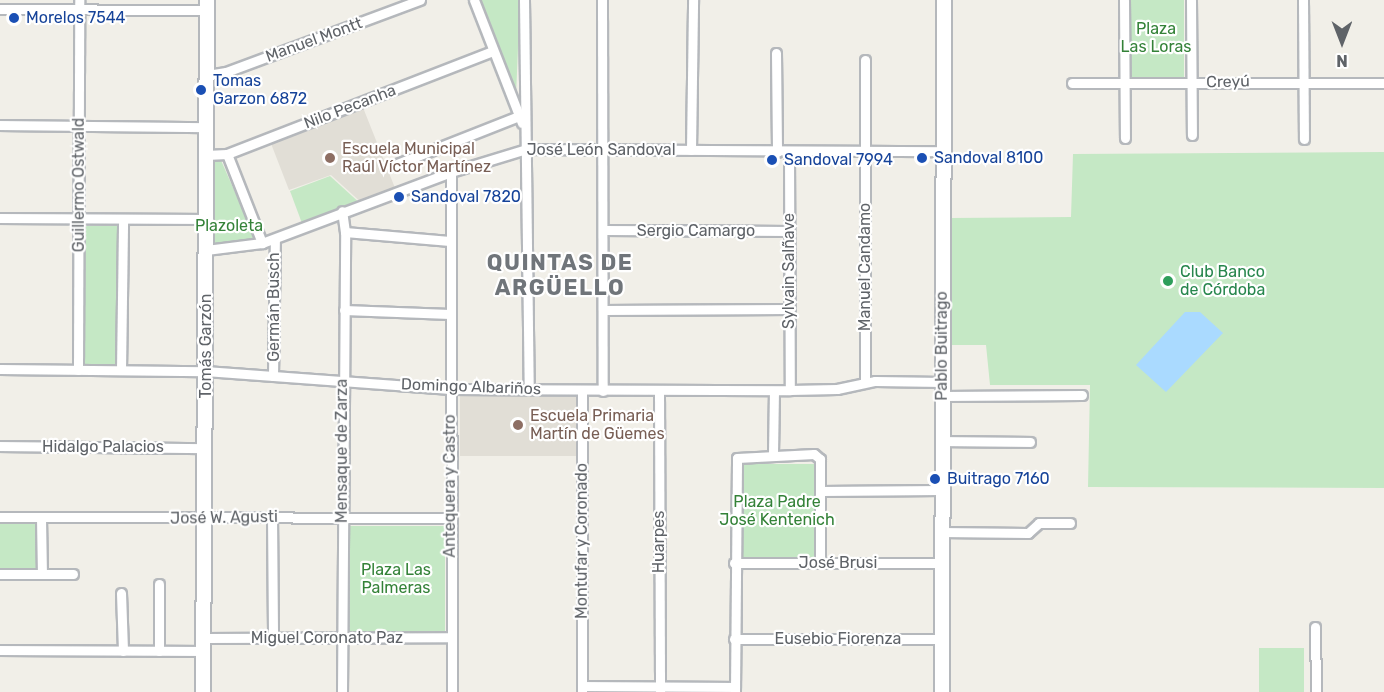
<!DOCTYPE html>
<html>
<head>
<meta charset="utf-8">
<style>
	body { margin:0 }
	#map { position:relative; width:1384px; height:692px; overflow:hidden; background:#f1efe8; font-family:Rubik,sans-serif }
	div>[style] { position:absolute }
	.education>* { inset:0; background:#e1ded6; transform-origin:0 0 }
	.green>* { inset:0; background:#c5e8c5; transform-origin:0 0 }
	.water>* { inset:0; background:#aadaff }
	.roads { filter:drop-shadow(2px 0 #b5b8bc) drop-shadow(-2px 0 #b5b8bc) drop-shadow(0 2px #b5b8bc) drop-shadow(0 -2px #b5b8bc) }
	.street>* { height:9px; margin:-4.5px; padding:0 4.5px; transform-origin:4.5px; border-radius:4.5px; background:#fff }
	.secondary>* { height:14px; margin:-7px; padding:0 7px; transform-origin:7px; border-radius:7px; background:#fff }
	.dots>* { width:16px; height:16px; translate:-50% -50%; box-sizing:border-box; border:3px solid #fff; border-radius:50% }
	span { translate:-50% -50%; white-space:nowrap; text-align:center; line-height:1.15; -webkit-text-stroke:4.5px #fff; paint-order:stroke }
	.transit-label { font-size:16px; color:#164399 }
	.left { translate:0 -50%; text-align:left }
	.park-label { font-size:16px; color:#348238 }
	.street-label { font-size:16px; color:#5f6368 }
	.education-label { font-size:16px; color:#785e54 }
	.leisure-label { font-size:16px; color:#27864d }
	.district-label { font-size:22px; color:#70757a; font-weight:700; letter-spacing:1.5px }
	.north { position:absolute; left:1312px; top:12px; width:60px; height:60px; -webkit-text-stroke:4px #fff; paint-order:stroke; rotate:180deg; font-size:16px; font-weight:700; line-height:24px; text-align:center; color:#5f6368 }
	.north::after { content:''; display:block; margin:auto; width:21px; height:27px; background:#5f6368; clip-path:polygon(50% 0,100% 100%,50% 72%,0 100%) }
</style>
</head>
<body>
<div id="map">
	<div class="education">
		<i style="clip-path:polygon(362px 105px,397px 193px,364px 205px,331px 175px,289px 190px,270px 141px)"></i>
		<i style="left:460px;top:394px;width:117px;height:62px"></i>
	</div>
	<div class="green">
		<i style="clip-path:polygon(476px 0,520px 0,516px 96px)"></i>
		<i style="left:1128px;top:0;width:56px;height:77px"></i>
		<i style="clip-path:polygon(1384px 152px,1384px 488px,1088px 487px,1090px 385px,990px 385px,986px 345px,952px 345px,951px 218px,1071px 217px,1073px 154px)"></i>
		<i style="clip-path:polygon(220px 158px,256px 240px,210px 248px,209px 159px)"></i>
		<i style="clip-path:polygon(330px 176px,362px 205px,303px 226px,290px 191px)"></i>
		<i style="left:83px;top:226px;width:34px;height:144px"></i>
		<i style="left:814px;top:464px;width:94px;height:74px;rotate:90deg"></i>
		<i style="left:0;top:522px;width:37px;height:47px"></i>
		<i style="left:347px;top:526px;width:98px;height:107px"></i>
		<i style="left:1259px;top:648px;width:45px;height:44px"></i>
	</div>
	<div class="water">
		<i style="clip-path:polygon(1185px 312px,1200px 312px,1223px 333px,1166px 392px,1136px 365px)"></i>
	</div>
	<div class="roads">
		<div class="street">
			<i style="left:474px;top:0;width:132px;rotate:68.7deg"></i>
			<i style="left:524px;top:0;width:389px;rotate:89.3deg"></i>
			<i style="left:602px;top:0;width:391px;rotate:89.9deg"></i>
			<i style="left:1124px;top:0;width:138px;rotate:89.6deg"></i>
			<i style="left:1191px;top:0;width:135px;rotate:89.6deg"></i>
			<i style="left:1303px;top:0;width:139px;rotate:89.6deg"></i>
			<i style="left:0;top:9px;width:207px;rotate:0.3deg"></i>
			<i style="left:776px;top:53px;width:99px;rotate:89.4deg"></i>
			<i style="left:865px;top:60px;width:322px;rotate:90deg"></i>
			<i style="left:207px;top:75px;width:19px;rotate:-9deg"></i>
			<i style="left:226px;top:72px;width:207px;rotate:-20.4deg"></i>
			<i style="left:1072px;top:83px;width:312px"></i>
			<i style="left:0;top:125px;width:206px;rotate:0.6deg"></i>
			<i style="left:691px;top:150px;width:150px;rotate:-89.2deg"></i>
			<i style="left:789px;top:152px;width:238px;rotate:89.8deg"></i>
			<i style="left:227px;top:154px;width:96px;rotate:68.5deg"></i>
			<i style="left:206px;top:155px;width:21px;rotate:-3deg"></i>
			<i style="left:227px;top:154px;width:285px;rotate:-21.2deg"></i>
			<i style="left:397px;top:164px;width:131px;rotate:-21.5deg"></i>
			<i style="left:451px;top:172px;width:520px;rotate:89.89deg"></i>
			<i style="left:0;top:218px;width:206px;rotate:0.3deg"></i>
			<i style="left:603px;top:230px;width:186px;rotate:0.3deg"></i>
			<i style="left:345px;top:232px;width:105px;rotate:4.9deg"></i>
			<i style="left:206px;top:250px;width:56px;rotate:-7.1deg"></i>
			<i style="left:262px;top:243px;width:202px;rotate:-20.6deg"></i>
			<i style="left:451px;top:172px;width:78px;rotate:-17deg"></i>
			<i style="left:526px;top:149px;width:415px;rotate:0.3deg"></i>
			<i style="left:344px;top:310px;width:106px;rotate:2.2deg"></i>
			<i style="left:603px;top:310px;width:186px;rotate:-0.3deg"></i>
			<i style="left:0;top:369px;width:205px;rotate:0.6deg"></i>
			<i style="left:205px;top:371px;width:246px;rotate:4.2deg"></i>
			<i style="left:450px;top:389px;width:340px;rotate:0.2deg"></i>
			<i style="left:790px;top:390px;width:47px;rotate:-1.2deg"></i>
			<i style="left:837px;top:389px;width:39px;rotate:-12deg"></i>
			<i style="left:875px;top:381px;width:67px;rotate:0.9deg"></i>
			<i style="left:78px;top:370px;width:370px;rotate:-89.8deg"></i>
			<i style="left:121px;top:370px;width:151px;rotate:-89.2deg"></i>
			<i style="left:273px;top:376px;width:137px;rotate:-89.2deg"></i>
			<i style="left:659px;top:391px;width:301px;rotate:89.8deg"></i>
			<i style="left:942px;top:396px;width:140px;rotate:-0.4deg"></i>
			<i style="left:941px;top:441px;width:89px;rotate:0.6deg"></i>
			<i style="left:0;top:446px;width:206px;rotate:0.6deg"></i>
			<i style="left:773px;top:454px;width:63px;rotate:-89.1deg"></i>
			<i style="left:821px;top:491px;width:120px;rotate:-0.5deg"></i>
			<i style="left:272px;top:516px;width:121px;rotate:89.5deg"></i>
			<i style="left:0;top:517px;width:449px;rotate:0.1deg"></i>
			<i style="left:41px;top:518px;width:56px;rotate:89deg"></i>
			<i style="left:941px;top:532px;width:87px;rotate:0.7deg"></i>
			<i style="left:1028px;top:533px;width:15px;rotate:-42deg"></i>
			<i style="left:1039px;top:523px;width:31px"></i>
			<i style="left:734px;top:563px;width:208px"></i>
			<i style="left:0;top:574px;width:73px"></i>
			<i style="left:159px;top:584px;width:67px;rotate:90deg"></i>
			<i style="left:121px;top:593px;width:58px;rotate:88deg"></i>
			<i style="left:1315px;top:627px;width:65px;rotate:89.1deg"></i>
			<i style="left:203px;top:638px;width:248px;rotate:-0.2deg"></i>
			<i style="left:734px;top:639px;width:207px"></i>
			<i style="left:0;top:650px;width:203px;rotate:0.3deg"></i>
			<i style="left:582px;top:686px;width:153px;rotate:0.4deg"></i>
			<i style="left:342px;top:692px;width:460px;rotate:-89.6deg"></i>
			<i style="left:345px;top:232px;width:21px;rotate:-98deg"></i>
			<i style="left:582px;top:692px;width:302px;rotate:-90deg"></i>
			<i style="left:735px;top:692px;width:234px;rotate:-89.5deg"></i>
			<i style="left:737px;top:458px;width:77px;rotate:-3deg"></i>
			<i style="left:814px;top:454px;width:8px;rotate:40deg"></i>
			<i style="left:820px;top:459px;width:104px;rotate:90deg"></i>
		</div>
		<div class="secondary">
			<i style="left:203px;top:692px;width:692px;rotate:-89.67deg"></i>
			<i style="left:942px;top:692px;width:692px;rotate:-89.83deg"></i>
		</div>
	</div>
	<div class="dots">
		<i style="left:14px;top:18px;background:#1a4fb4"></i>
		<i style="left:201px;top:90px;background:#1a4fb4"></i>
		<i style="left:330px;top:158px;background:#8d6e63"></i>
		<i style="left:922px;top:158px;background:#1a4fb4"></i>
		<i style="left:772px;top:160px;background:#1a4fb4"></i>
		<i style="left:399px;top:197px;background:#1a4fb4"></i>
		<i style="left:1168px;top:281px;background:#2e9e5b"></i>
		<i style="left:518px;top:425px;background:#8d6e63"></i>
		<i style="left:935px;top:479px;background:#1a4fb4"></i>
	</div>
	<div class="transit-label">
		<span class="left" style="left:26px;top:18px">Morelos 7544</span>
		<span class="left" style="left:213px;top:90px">Tomas<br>Garzon 6872</span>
		<span class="left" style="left:934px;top:158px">Sandoval 8100</span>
		<span class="left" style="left:784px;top:160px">Sandoval 7994</span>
		<span class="left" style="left:411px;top:197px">Sandoval 7820</span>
		<span class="left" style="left:947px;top:479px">Buitrago 7160</span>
	</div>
	<div class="park-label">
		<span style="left:1156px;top:38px">Plaza<br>Las Loras</span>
		<span style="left:229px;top:226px">Plazoleta</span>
		<span style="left:777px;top:511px">Plaza Padre<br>José Kentenich</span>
		<span style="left:396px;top:579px">Plaza Las<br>Palmeras</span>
	</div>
	<div class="street-label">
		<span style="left:314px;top:40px;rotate:-20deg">Manuel Montt</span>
		<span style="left:1228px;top:82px;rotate:-1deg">Creyú</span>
		<span style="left:350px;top:107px;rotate:-21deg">Nilo Pecanha</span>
		<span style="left:601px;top:150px">José León Sandoval</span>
		<span style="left:79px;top:185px;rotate:-90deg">Guillermo Ostwald</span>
		<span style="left:696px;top:231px">Sergio Camargo</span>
		<span style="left:865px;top:267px;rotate:-90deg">Manuel Candamo</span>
		<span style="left:789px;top:271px;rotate:-90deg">Sylvain Salñave</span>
		<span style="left:274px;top:307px;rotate:-90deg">Germán Busch</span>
		<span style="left:206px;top:346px;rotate:-90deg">Tomás Garzón</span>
		<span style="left:942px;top:346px;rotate:-90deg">Pablo Buitrago</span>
		<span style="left:471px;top:387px;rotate:2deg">Domingo Albariños</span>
		<span style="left:103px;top:447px">Hidalgo Palacios</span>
		<span style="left:342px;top:451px;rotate:-90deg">Mensaque de Zarza</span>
		<span style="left:450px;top:486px;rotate:-90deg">Antequera y Castro</span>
		<span style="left:224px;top:518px;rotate:-1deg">José W. Agusti</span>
		<span style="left:582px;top:541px;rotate:-90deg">Montufar y Coronado</span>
		<span style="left:659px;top:542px;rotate:-90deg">Huarpes</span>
		<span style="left:838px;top:563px">José Brusi</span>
		<span style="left:327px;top:638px">Miguel Coronato Paz</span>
		<span style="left:838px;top:639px">Eusebio Fiorenza</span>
	</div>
	<div class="education-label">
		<span class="left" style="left:342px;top:158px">Escuela Municipal<br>Raúl Víctor Martínez</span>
		<span class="left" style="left:530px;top:425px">Escuela Primaria<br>Martín de Güemes</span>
	</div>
	<div class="leisure-label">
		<span class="left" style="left:1180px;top:281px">Club Banco<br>de Córdoba</span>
	</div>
	<div class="district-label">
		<span style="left:560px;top:275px">QUINTAS DE<br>ARGÜELLO</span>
	</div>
	<div class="north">N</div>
</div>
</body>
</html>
